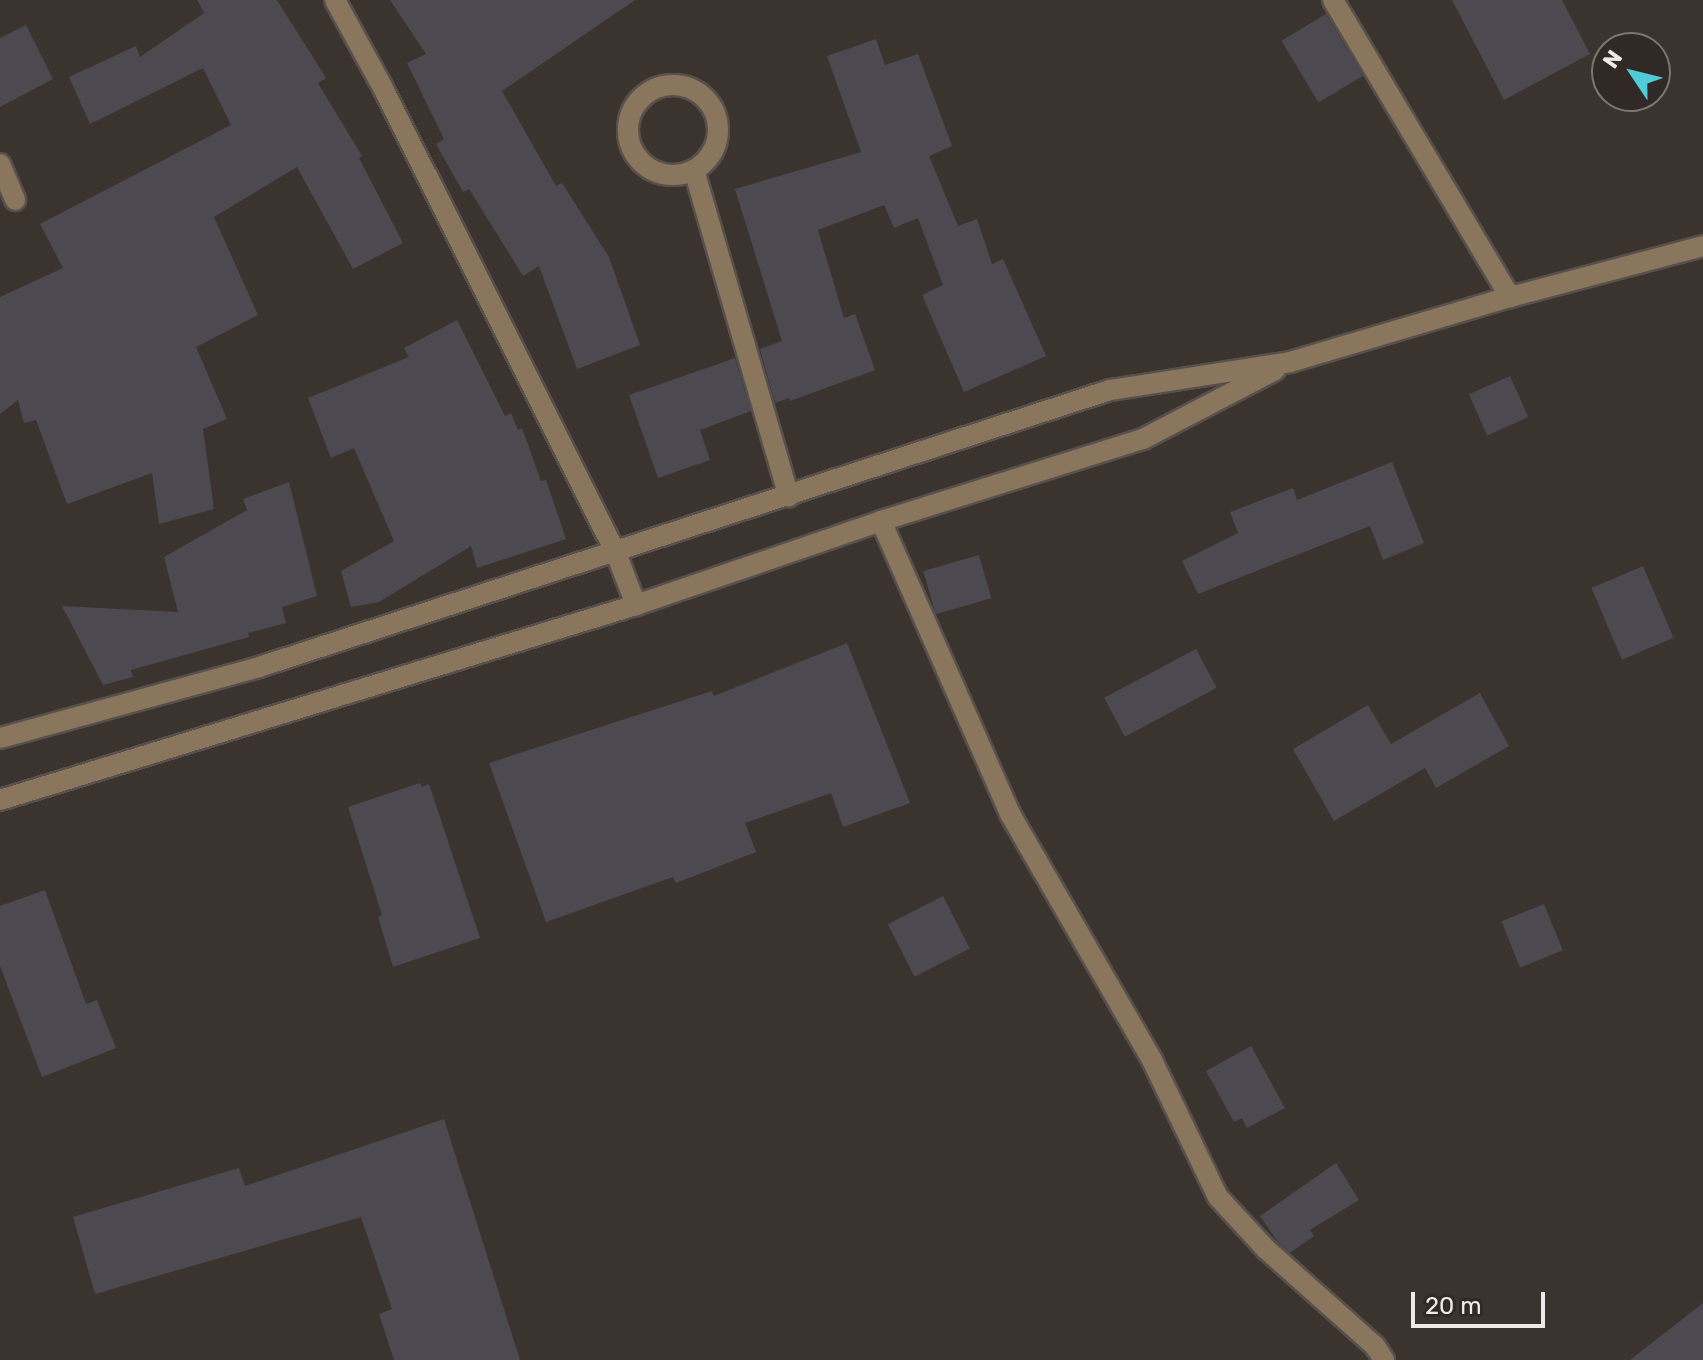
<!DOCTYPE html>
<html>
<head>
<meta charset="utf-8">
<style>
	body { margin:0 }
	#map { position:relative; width:1703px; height:1360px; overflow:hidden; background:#3a332e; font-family:Rubik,sans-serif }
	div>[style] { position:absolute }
	.building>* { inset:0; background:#4d4951; transform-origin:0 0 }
	.roads { filter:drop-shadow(2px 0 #57504c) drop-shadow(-2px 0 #57504c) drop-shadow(0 2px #57504c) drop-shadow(0 -2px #57504c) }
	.minor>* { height:20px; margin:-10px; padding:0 10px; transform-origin:10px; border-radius:10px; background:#8a765d }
	.minor>.ring { margin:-10px; padding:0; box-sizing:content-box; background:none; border:20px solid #8a765d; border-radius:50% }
	span { translate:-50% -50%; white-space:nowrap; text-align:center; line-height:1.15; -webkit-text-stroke:7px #302925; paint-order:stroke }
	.north { position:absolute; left:1591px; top:32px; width:80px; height:80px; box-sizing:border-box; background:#302925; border:2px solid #7c7673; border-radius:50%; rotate:305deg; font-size:22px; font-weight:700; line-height:32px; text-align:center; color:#efe9e7 }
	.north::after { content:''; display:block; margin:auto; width:28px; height:36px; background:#52cbd9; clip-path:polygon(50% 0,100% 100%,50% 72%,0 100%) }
	.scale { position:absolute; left:1411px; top:1292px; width:134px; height:36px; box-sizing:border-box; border:4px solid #efe9e7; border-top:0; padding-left:10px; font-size:24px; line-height:28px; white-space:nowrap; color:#efe9e7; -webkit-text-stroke:6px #302925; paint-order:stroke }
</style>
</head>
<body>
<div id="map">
	<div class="building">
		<i style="clip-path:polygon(197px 0,277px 0,326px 78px,318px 83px,362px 156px,359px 158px,403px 243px,353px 269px,297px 167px,214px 217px,258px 315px,196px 347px,227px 419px,203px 429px,214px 509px,159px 524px,152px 473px,67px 504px,36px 420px,24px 423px,18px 400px,0 414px,0 297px,63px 268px,40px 224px,231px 125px,203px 68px,90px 124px,69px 77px,136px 46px,140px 57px,204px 13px)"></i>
		<i style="clip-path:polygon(390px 0,635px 0,502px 91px,556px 186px,562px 183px,609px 257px,640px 345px,577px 369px,539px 266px,523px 276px,469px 189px,463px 192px,436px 144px,444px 139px,407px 63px,426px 54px)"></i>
		<i style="clip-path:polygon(1452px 0,1562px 0,1590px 54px,1504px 100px)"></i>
		<i style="left:1326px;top:14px;width:72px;height:52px;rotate:59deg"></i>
		<i style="clip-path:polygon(26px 25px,53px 79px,0 107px,0 38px)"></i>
		<i style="clip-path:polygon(876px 39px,885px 65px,918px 54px,952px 146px,929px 156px,958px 226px,977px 219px,992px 264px,1003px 259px,1046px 356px,964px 392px,922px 295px,943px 285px,918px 218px,894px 228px,884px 205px,818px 230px,844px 318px,855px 314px,875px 370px,790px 401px,789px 398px,775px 403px,760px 349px,782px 341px,735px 189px,861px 152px,827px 56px)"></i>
		<i style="clip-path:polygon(457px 320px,505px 416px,511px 413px,518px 430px,522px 428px,541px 481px,546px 480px,566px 539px,477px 568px,471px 546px,379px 602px,351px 607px,341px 571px,394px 541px,354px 448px,331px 458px,308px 398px,409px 357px,404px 348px)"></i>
		<i style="clip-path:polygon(735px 358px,751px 411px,700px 430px,710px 460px,658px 478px,629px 395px)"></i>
		<i style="left:1510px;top:376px;width:45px;height:45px;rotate:66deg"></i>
		<i style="clip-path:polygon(1392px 462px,1424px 543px,1383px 560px,1370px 526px,1198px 594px,1182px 561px,1238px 533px,1230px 512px,1293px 488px,1297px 500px)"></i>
		<i style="clip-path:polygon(289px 482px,317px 596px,282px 607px,286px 623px,248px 633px,249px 637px,131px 670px,133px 677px,103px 685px,62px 606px,178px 612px,164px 557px,247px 510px,243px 499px)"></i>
		<i style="left:979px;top:555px;width:45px;height:58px;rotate:74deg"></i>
		<i style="left:1643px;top:566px;width:78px;height:56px;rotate:67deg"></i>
		<i style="clip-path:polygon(847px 643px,910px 803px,843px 827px,831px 793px,745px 823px,756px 852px,676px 883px,673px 877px,546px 922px,489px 763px,712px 691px,714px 696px)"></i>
		<i style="left:1196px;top:649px;width:44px;height:104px;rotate:62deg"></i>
		<i style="clip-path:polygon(1480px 693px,1509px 746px,1436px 788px,1425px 768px,1334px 821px,1293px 749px,1368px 705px,1391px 744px)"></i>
		<i style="clip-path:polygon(420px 783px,422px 787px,429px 784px,480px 938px,393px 967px,378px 917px,382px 915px,348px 807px)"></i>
		<i style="clip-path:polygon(45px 890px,86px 1004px,97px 1000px,116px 1048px,42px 1077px,0 966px,0 906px)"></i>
		<i style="left:943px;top:896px;width:59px;height:62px;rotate:63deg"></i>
		<i style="left:1544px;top:904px;width:50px;height:46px;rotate:68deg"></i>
		<i style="clip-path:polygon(1251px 1046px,1285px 1108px,1247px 1128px,1242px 1118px,1234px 1122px,1206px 1071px)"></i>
		<i style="clip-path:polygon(444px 1119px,520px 1360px,394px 1360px,379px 1314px,392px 1309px,361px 1217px,95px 1294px,73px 1217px,239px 1168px,245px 1186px)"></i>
		<i style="clip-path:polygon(1336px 1163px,1359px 1200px,1310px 1230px,1314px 1236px,1290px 1253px,1277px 1241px,1260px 1216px)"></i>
		<i style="clip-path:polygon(1703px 1303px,1703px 1360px,1630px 1360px)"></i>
	</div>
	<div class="roads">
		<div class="minor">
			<i style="left:335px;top:0;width:100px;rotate:61.4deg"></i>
			<i style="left:383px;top:88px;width:520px;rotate:63.39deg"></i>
			<i style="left:616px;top:553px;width:56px;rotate:69deg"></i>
			<i style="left:1333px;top:0;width:346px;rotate:59.2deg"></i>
			<i class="ring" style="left:628px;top:85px;width:70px;height:70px"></i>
			<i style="left:0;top:164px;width:39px;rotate:67deg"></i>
			<i style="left:694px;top:170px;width:340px;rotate:73.8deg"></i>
			<i style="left:881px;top:521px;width:320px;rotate:66.2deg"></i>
			<i style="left:1010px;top:814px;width:284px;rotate:60deg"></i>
			<i style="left:1152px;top:1060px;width:152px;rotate:64.3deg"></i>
			<i style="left:1218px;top:1197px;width:71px;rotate:47.3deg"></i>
			<i style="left:1266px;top:1249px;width:146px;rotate:41.7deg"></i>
			<i style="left:1375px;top:1346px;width:17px;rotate:57deg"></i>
			<i style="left:0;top:738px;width:269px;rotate:-15.3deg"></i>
			<i style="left:259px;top:667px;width:895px;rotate:-18.03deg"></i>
			<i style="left:1110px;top:390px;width:182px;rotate:-8.8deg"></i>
			<i style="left:1290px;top:362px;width:229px;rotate:-16.5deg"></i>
			<i style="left:1510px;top:297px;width:200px;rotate:-14.8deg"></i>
			<i style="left:0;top:800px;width:665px;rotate:-17.05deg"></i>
			<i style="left:636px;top:605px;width:259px;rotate:-18.9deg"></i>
			<i style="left:881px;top:521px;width:275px;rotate:-17.4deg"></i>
			<i style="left:1143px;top:439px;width:149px;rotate:-27.6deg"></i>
		</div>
	</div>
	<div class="north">N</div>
	<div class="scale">20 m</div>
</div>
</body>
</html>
